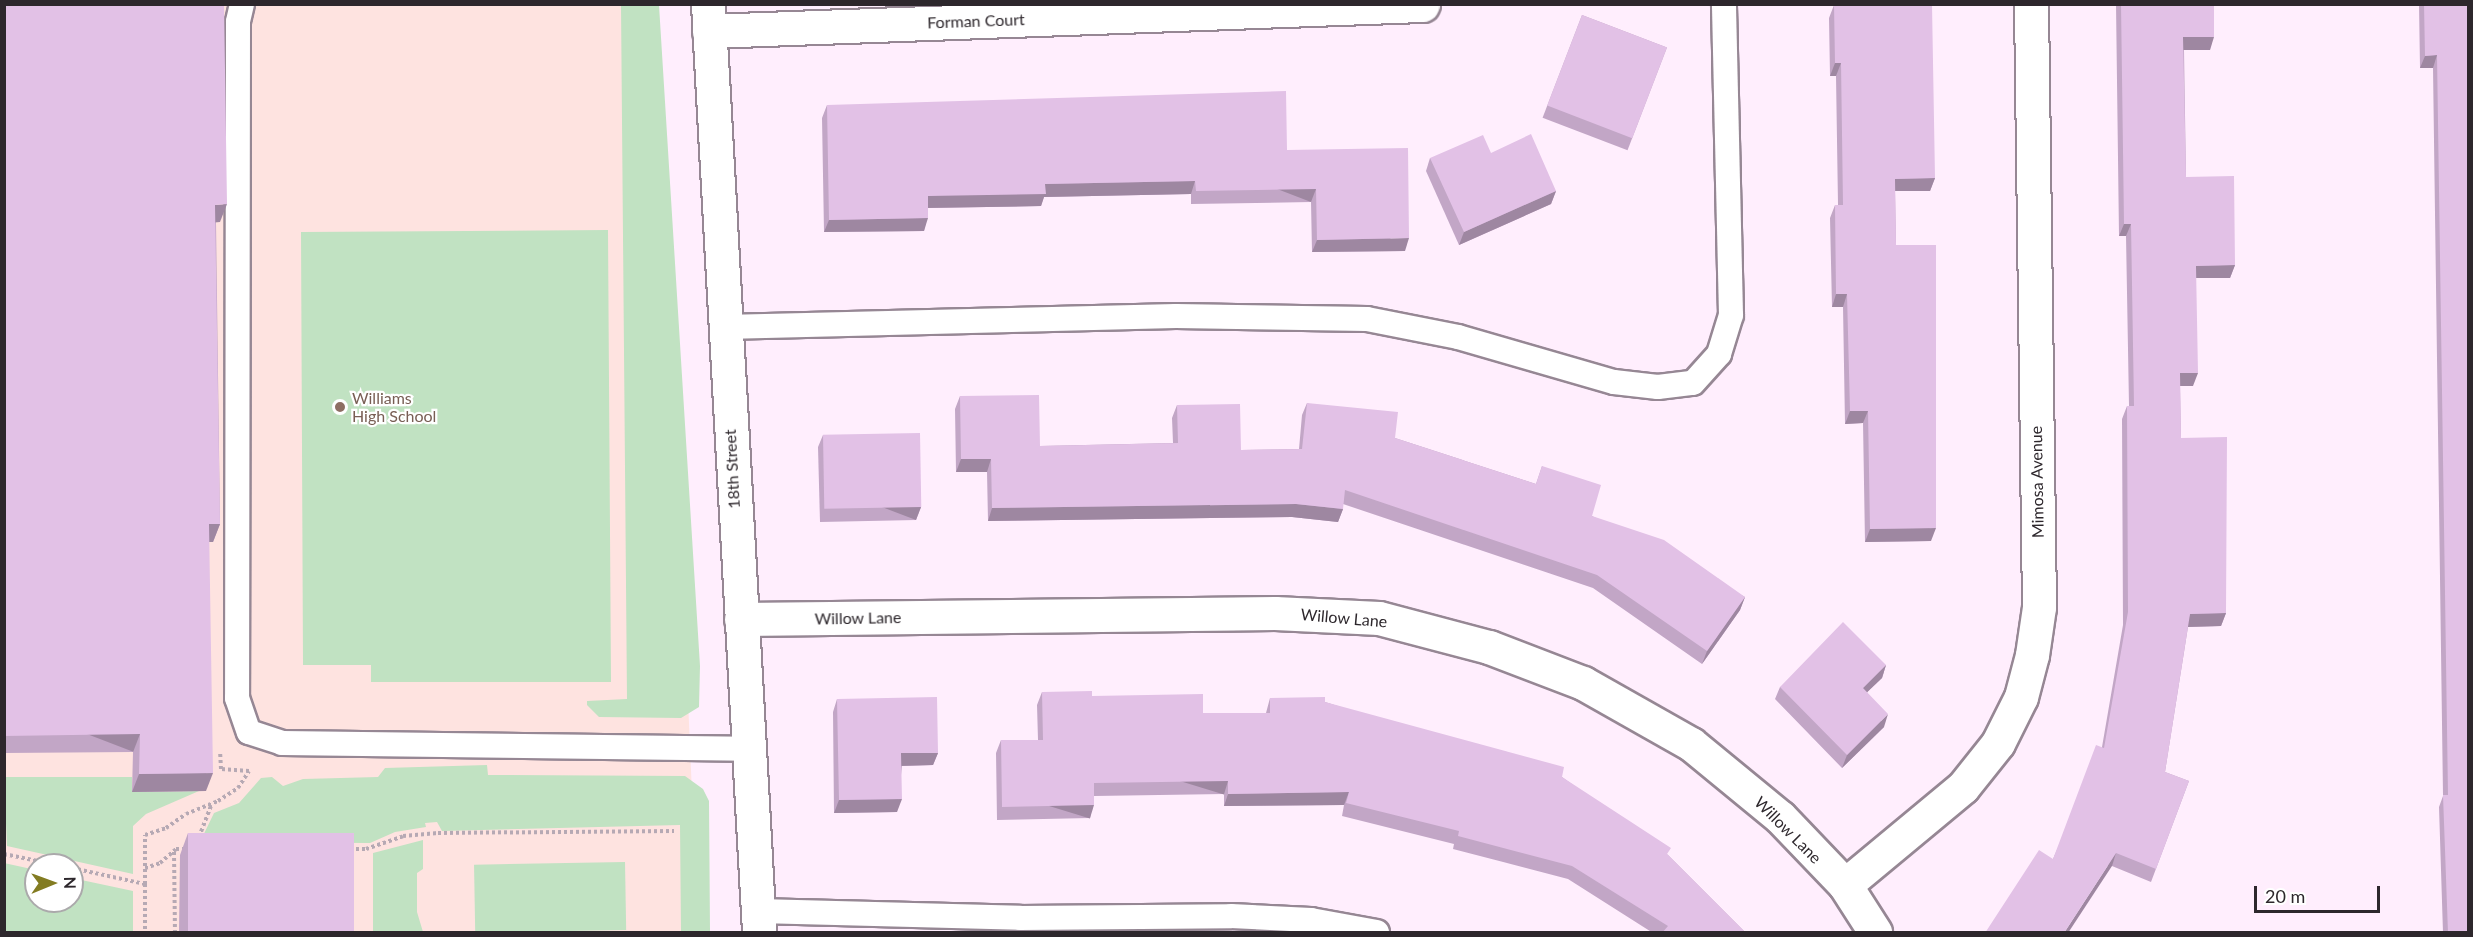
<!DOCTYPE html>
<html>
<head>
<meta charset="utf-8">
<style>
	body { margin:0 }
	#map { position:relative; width:2473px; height:937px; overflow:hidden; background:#ffeefd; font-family:Lato,sans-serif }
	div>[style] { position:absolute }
	.education>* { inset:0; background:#fee3e0 }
	.green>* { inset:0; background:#c1e2c2; transform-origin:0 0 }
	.path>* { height:4px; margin-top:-2px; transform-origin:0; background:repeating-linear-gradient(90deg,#b6a9b4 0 3px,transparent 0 6px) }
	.roads { filter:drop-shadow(2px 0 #968794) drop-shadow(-2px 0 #968794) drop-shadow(0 2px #968794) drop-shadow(0 -2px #968794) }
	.service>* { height:24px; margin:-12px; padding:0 12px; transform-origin:12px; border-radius:12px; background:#fff }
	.minor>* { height:33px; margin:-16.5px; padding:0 16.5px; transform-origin:16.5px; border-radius:16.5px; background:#fff }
	.tertiary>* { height:33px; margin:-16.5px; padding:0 16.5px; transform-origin:16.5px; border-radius:16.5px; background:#fff }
	.wall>* { inset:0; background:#c2a6c6; transform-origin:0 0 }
	.shaded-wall>* { inset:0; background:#9e87a1; transform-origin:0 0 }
	.building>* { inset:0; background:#e2c1e6; transform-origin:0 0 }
	.dots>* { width:16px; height:16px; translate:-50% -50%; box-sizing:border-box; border:3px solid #fff; border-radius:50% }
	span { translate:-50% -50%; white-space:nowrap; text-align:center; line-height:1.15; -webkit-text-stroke:4.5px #fff; paint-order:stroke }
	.street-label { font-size:16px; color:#2d272c }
	.education-label { font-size:16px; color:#785e54 }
	.left { translate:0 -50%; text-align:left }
	.frame { position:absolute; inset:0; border:6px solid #2d272c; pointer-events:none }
	.north { position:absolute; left:24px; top:853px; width:60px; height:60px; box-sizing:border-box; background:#fff; border:2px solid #aba9ab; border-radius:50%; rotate:89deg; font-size:16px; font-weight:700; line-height:24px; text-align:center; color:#2d272c }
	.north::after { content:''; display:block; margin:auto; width:21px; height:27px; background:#837c22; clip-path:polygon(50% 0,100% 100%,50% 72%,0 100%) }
	.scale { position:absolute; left:2254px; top:886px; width:126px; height:27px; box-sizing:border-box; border:3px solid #2d272c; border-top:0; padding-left:8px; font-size:18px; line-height:21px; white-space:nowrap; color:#2d272c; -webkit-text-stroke:4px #fff; paint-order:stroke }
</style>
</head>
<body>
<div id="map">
	<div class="education">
		<i style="clip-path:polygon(evenodd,5px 5px,658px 5px,698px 932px,5px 932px,5px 5px,36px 865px,72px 865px,72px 901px,36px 901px,36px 865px)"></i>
	</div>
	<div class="green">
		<i style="clip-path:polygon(621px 5px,659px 5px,700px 666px,699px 707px,681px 718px,599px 717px,587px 705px,587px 701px,627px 699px)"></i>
		<i style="clip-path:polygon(608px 230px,611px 682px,371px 682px,371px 665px,303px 665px,301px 232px)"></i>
		<i style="clip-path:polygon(487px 765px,488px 775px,685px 776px,703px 789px,709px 801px,710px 932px,681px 932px,680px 825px,442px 831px,437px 822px,425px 823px,426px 827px,395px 832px,370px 843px,200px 842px,214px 813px,239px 803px,261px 778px,272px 777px,283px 786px,303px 779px,378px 777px,385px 768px)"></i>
		<i style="clip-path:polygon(4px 777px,132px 777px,132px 792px,199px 791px,146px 814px,133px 826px,133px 874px,7px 846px)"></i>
		<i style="clip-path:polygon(423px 840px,423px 869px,417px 873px,417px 912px,423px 932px,373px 932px,373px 853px)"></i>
		<i style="left:625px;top:862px;width:68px;height:151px;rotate:89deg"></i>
		<i style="clip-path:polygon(4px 863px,36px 870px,36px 901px,72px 901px,72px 878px,133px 891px,133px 932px,5px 932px)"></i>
	</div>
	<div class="path">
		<i style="left:199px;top:837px;width:34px;rotate:-69deg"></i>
		<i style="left:350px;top:849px;width:16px"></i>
		<i style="left:366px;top:849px;width:39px;rotate:-19deg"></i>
		<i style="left:403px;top:836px;width:35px;rotate:-5deg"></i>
		<i style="left:438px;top:833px;width:236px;rotate:-0.5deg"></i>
		<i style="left:174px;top:852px;width:80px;rotate:89.3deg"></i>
		<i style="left:4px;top:854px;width:54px;rotate:11.7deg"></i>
		<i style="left:72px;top:868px;width:75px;rotate:12.4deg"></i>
		<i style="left:145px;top:884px;width:49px;rotate:-90deg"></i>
		<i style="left:145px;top:835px;width:22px;rotate:-18deg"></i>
		<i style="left:166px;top:828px;width:24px;rotate:-35deg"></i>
		<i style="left:186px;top:814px;width:35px;rotate:-22deg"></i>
		<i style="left:218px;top:801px;width:24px;rotate:-33deg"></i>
		<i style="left:238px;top:788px;width:20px;rotate:-57deg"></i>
		<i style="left:249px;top:771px;width:28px;rotate:-176deg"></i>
		<i style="left:221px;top:769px;width:18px;rotate:-93deg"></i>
		<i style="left:145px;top:868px;width:16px;rotate:-18deg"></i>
		<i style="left:160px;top:863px;width:21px;rotate:-41deg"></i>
		<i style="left:176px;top:849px;width:10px"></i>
		<i style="left:145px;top:884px;width:48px;rotate:90deg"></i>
	</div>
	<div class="roads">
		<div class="service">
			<i style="left:242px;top:4px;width:18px;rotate:103deg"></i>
			<i style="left:238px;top:22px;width:676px;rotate:90.08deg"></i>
			<i style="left:237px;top:698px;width:36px;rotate:71deg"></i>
			<i style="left:249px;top:732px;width:35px;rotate:18deg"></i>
			<i style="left:282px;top:743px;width:465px;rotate:0.7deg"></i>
			<i style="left:724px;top:327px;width:452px;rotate:-1.4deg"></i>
			<i style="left:1176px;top:316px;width:191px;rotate:0.9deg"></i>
			<i style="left:1367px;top:319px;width:93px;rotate:11.2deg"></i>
			<i style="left:1458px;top:337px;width:162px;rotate:16.1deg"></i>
			<i style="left:1614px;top:382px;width:44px;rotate:6.5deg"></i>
			<i style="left:1658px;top:387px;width:35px;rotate:-7deg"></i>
			<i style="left:1693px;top:383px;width:39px;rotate:-48deg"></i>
			<i style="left:1719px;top:354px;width:41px;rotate:-72.9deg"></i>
			<i style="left:1731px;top:315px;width:311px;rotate:-91.3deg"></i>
			<i style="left:758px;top:911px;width:262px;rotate:1.5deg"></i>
			<i style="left:1020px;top:918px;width:211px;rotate:-0.5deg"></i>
			<i style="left:1231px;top:916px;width:80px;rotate:2.9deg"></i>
			<i style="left:1311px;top:920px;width:67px;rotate:10.3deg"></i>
		</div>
		<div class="minor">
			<i style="left:709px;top:31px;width:714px;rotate:-2.09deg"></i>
			<i style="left:741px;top:619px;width:534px;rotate:-0.64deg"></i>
			<i style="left:1275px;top:613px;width:104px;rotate:2.8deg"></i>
			<i style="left:1379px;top:618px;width:114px;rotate:14.8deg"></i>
			<i style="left:1489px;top:647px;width:101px;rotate:21deg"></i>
			<i style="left:1583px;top:683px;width:124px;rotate:29.5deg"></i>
			<i style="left:1691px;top:744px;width:115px;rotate:39.4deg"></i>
			<i style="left:1780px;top:817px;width:94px;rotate:46.3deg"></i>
			<i style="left:1845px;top:885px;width:56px;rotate:57.4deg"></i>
			<i style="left:1845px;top:885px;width:153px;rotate:-39.7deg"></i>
			<i style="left:1963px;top:787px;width:56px;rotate:-51.5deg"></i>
			<i style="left:1998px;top:743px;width:51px;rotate:-63.4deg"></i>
			<i style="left:2021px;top:697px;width:43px;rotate:-75.3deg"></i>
			<i style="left:2032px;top:655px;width:49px;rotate:-81.7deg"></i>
			<i style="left:2039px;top:607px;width:603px;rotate:-90.76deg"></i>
		</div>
		<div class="tertiary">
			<i style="left:708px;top:4px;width:929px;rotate:86.85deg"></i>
		</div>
	</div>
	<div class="wall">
		<i style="clip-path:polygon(4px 4px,220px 222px,216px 222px,220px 524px,213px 542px,209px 542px,206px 791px,132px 792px,133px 752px,4px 753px)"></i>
		<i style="clip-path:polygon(2116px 4px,2214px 4px,2210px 50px,2184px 50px,2186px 177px,2235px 265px,2230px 278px,2196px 278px,2193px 386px,2180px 386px,2181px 438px,2226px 613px,2221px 626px,2188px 627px,2165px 772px,2189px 781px,2151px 882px,2112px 866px,2053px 859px,2102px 747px,2123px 625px,2122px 419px,2127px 406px,2129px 406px,2126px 236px,2119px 236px)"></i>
		<i style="clip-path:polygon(2419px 4px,2469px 4px,2469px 933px,2443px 933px,2439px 807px,2443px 796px,2433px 68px,2420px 68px)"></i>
		<i style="clip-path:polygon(1834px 5px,1935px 178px,1930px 191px,1895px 191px,1896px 245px,1931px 541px,1865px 542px,1863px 423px,1845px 424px,1843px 307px,1832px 307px,1830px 218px,1835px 205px,1838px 205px,1836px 76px,1830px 76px,1829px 18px)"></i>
		<i style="left:1582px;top:15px;width:91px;height:110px;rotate:21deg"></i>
		<i style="clip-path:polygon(827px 105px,1287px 150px,1405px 251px,1312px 252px,1311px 202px,1191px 204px,1191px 194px,1044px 197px,1041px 206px,928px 208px,924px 231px,824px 232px,822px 118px)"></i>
		<i style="clip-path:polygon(1430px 158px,1556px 191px,1551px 204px,1459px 245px,1426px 171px)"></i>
		<i style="clip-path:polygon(960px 396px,1040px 446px,1173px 443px,1172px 418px,1177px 405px,1241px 450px,1299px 449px,1302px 415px,1307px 403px,1395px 438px,1536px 484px,1542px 466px,1592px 516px,1745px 597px,1740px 610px,1702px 664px,1593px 588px,1343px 504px,1343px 509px,1338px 522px,1292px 517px,988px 521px,987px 472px,956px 472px,955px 409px)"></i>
		<i style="clip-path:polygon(823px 435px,921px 507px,916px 520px,820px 522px,818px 447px)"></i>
		<i style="clip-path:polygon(1886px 665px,1882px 678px,1867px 692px,1884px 727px,1842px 768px,1775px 699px,1780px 687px)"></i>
		<i style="clip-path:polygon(1042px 692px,1092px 696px,1203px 713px,1266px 713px,1270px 698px,1325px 702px,1562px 777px,1668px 855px,1746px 933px,1653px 933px,1568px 879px,1453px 849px,1454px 844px,1342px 816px,1344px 805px,1224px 806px,1224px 794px,1094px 796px,1090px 818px,997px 820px,996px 753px,1001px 740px,1038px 740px,1037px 705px)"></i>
		<i style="clip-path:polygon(837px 699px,938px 753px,933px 765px,902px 766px,897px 812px,834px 813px,833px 712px)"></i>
		<i style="clip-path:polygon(188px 833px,355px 933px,179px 933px,180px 855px)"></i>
	</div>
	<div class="shaded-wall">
		<i style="clip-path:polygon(2183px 37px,2214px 37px,2210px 50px,2179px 50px)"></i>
		<i style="clip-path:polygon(2437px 55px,2433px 68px,2420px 68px,2425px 56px)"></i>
		<i style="clip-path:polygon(1835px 63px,1841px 63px,1836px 76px,1830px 76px)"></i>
		<i style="clip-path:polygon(1935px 178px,1930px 191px,1890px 191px,1895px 179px)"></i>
		<i style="clip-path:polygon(1195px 181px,1191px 194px,1044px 197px,1041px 206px,923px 208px,928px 196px,1045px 184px)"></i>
		<i style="left:1316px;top:189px;width:14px;height:120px;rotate:111deg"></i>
		<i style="clip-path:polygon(1556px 191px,1551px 204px,1459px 245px,1464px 232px)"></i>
		<i style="clip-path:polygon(227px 204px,220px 222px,209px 223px,215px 205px)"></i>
		<i style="clip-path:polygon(928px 218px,924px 231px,824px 232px,829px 220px)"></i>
		<i style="clip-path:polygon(2124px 224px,2131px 224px,2126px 236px,2119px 236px)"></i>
		<i style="clip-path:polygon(1409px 238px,1405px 251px,1312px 252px,1317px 240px)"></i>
		<i style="clip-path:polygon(2235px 265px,2230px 278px,2191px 278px,2196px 266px)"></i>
		<i style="clip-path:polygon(1836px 294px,1847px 294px,1843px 307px,1832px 307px)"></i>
		<i style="clip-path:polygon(2180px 373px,2198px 373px,2193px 386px,2175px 386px)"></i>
		<i style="clip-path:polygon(1850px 411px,1868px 411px,1863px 423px,1845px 424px)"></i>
		<i style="clip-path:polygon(961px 459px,991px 459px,987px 472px,956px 472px)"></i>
		<i style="clip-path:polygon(1296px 504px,1343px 509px,1338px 522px,1292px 517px,988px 521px,992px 508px)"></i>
		<i style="left:921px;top:507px;width:14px;height:97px;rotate:111deg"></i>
		<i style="clip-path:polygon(209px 524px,220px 524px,213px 542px,203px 542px)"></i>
		<i style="clip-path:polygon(1936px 528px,1931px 541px,1865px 542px,1870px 529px)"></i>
		<i style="clip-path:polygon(1745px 597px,1740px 610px,1702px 664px,1707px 651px)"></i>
		<i style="clip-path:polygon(2226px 613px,2221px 626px,2186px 627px,2190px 614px)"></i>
		<i style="clip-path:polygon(1886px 665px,1882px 678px,1858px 701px,1863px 688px)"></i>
		<i style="clip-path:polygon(1888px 714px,1884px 727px,1842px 768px,1847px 755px)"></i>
		<i style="left:140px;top:734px;width:19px;height:136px;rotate:111deg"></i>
		<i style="clip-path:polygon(901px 753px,938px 753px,933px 765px,897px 766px)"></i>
		<i style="clip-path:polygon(213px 773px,206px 791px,132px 792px,139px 774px)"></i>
		<i style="left:1228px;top:781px;width:14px;height:134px;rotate:107deg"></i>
		<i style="clip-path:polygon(1349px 792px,1344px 805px,1224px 806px,1228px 794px)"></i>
		<i style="clip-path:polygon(902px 799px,897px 812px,834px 813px,839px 800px)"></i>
		<i style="left:1094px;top:805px;width:14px;height:92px;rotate:107deg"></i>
		<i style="clip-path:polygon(2116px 853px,2112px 866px,2068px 933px,2064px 933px)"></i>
	</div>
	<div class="building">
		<i style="clip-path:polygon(4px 4px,224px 4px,227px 204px,215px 205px,220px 524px,209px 524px,213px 773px,139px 774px,140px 734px,4px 736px)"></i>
		<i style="clip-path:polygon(1863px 4px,1932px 4px,1935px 178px,1895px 179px,1896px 245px,1936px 245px,1936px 528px,1870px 529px,1868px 411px,1850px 411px,1847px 294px,1836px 294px,1835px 205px,1843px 205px,1841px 63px,1835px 63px,1834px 5px)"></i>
		<i style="clip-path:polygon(2121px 4px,2214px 4px,2214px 37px,2183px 37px,2186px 177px,2234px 176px,2235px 265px,2196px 266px,2198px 373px,2180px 373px,2181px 438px,2227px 437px,2226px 613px,2190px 614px,2165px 772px,2189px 781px,2156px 869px,2116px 853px,2064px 933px,1985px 933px,2039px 850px,2053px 859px,2096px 745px,2104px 748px,2128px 612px,2127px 406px,2134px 406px,2131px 224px,2124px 224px)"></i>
		<i style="clip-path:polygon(2424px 4px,2469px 4px,2469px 933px,2448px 933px,2443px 795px,2448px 795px,2437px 55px,2425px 56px)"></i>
		<i style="left:1582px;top:15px;width:91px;height:97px;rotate:21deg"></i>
		<i style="clip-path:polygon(1286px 91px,1287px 150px,1408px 148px,1409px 238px,1317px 240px,1316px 189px,1196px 191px,1195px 181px,1045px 184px,1046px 194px,928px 196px,928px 218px,829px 220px,827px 105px)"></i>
		<i style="clip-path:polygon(1531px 134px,1556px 191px,1464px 232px,1430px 158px,1483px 135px,1491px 153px)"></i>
		<i style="clip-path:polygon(1039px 395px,1040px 446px,1178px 443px,1177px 405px,1240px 404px,1241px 450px,1302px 449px,1307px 403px,1398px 412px,1395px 438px,1536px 484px,1542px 466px,1601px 485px,1592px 516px,1664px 540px,1745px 597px,1707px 651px,1597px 575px,1345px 490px,1343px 509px,1296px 504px,992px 508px,991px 459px,961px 459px,960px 396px)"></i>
		<i style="left:920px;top:433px;width:74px;height:97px;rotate:89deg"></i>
		<i style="clip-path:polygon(1843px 622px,1886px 665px,1863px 688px,1888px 714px,1847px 755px,1780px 687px)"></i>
		<i style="clip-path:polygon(1092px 691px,1092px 696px,1203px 694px,1203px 713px,1270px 713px,1270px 698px,1325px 697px,1325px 702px,1564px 767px,1562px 777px,1671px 848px,1667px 854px,1746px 933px,1662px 933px,1668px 926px,1572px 866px,1458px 836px,1459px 831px,1346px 803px,1349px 792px,1228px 794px,1228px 781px,1094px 783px,1094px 805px,1002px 807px,1001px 740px,1043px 740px,1042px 692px)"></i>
		<i style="clip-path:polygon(937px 697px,938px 753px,901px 753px,902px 799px,839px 800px,837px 699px)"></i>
		<i style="left:188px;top:833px;width:166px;height:100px"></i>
	</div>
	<div class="dots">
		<i style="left:340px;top:407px;background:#8d6e63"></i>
	</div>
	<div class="street-label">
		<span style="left:976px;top:21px;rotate:-2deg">Forman Court</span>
		<span style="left:732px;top:469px;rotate:-93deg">18th Street</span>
		<span style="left:2037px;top:482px;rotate:-91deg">Mimosa Avenue</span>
		<span style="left:858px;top:618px;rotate:-1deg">Willow Lane</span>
		<span style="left:1344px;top:618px;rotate:5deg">Willow Lane</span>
		<span style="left:1788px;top:830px;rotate:45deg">Willow Lane</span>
	</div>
	<div class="education-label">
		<span class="left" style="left:352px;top:407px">Williams<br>High School</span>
	</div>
	<div class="frame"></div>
	<div class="north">N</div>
	<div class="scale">20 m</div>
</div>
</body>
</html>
